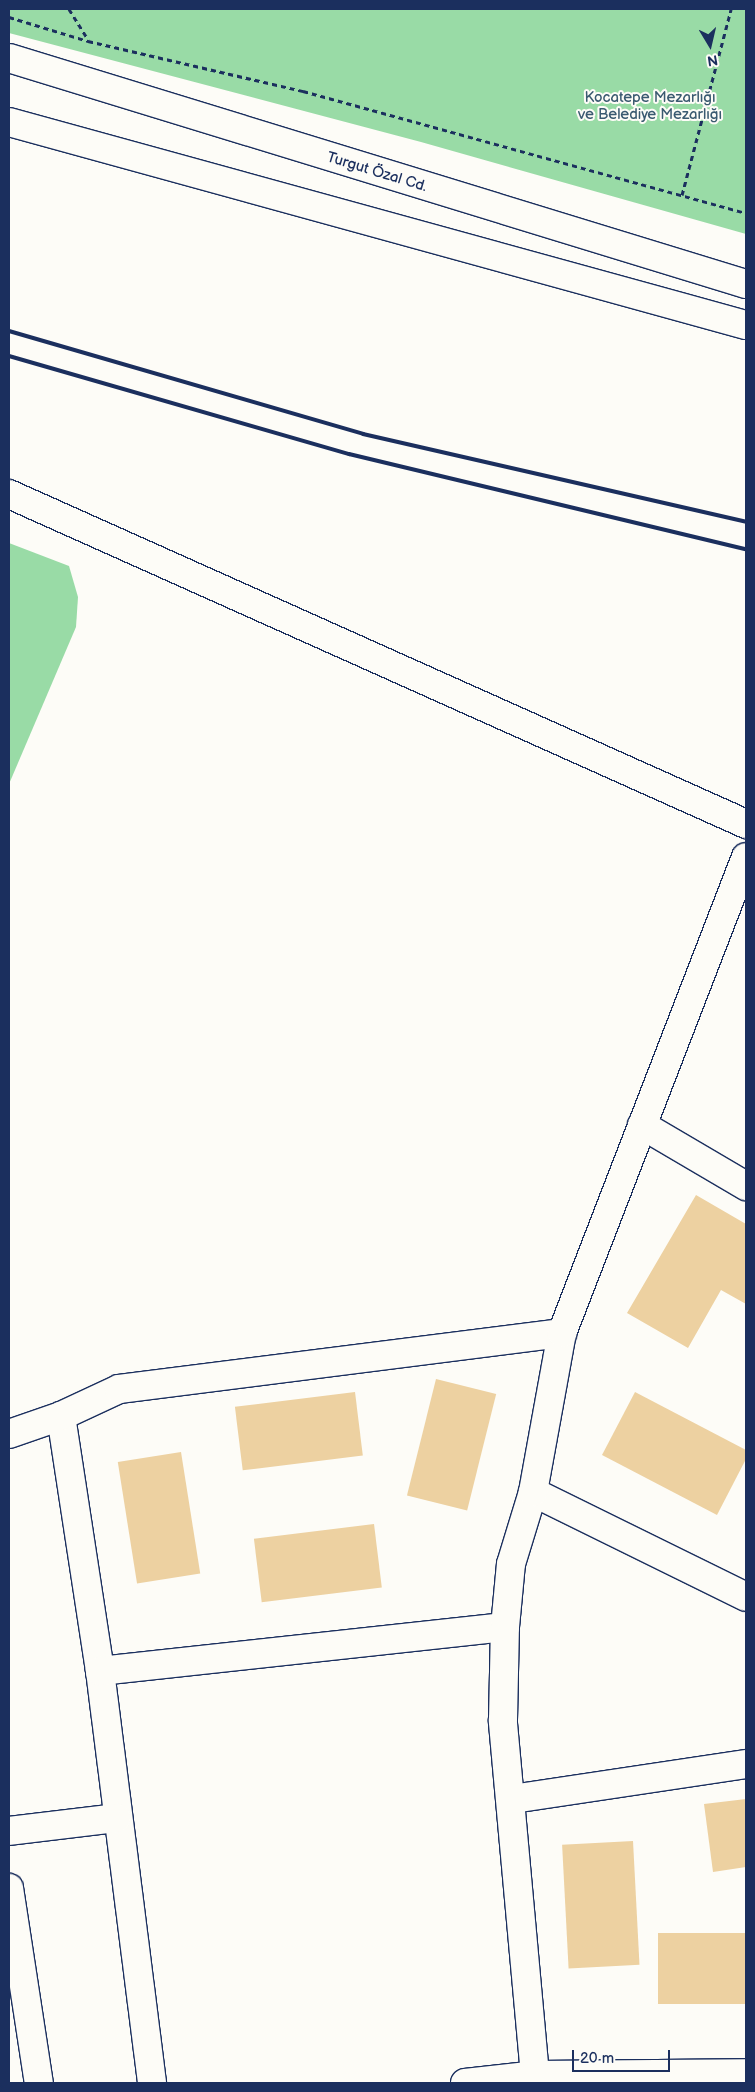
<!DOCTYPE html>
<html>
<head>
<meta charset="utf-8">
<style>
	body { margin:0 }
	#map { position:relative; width:755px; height:2092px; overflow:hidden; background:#fdfcf7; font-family:"Balsamiq Sans",sans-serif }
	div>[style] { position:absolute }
	.green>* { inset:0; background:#99dba6 }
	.building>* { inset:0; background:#edd1a1; transform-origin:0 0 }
	.path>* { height:3px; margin-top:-1.5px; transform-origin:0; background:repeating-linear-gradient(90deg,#1b2f5e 0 5px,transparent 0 9px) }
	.roads { filter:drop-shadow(1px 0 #1b2f5e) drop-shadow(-1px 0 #1b2f5e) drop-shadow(0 1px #1b2f5e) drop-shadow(0 -1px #1b2f5e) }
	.street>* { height:28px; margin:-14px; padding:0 14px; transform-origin:14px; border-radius:14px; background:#fdfcf7 }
	.primary>* { height:28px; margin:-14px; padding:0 14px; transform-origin:14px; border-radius:14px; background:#fdfcf7 }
	.rail>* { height:4px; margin:-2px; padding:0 2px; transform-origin:2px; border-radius:2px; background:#1b2f5e }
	span { translate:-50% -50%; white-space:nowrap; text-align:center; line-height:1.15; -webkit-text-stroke:4px #fdfcf7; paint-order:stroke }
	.park-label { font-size:15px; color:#3a5a70 }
	.street-label { font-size:15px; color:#1b2f5e }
	.frame { position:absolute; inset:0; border:10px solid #1b2f5e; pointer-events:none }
	.north { position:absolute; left:685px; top:20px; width:50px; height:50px; -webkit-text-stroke:4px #fdfcf7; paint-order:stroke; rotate:171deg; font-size:14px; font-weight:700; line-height:20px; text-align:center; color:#1b2f5e }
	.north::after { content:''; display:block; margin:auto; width:18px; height:22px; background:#1b2f5e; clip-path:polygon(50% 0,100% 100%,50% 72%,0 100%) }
	.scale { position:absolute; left:572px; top:2050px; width:98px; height:22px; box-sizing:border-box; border:2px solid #1b2f5e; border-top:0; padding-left:6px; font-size:15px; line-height:18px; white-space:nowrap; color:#1b2f5e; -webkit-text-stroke:4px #fdfcf7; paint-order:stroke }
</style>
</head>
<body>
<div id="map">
	<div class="green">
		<i style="clip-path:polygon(9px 9px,746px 9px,746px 234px,421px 142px,9px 33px)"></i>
		<i style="clip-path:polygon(9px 543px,69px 566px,78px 597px,76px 627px,9px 784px)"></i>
	</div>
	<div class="building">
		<i style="clip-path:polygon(696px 1195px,746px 1224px,746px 1304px,721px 1290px,688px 1348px,627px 1313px)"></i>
		<i style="left:436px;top:1379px;width:62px;height:120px;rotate:14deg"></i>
		<i style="left:355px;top:1392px;width:64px;height:121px;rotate:83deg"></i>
		<i style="clip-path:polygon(635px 1392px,746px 1450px,746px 1459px,717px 1515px,602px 1455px)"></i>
		<i style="left:181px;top:1452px;width:123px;height:64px;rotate:81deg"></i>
		<i style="left:374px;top:1524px;width:64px;height:121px;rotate:83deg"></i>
		<i style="clip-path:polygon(746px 1799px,746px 1867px,713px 1872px,704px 1804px)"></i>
		<i style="left:633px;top:1841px;width:124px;height:71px;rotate:87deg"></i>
		<i style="left:746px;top:1933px;width:71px;height:88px;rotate:90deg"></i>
	</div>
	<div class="path">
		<i style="left:69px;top:9px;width:36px;rotate:58deg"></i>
		<i style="left:9px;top:17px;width:83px;rotate:16.9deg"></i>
		<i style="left:88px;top:41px;width:221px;rotate:13.1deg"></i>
		<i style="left:303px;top:91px;width:459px;rotate:15.4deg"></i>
		<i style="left:682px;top:195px;width:192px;rotate:-75.2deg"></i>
	</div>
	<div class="roads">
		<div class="street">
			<i style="left:9px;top:494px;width:808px;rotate:24.12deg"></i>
			<i style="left:642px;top:1125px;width:121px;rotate:30.4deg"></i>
			<i style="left:61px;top:1416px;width:258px;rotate:81.3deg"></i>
			<i style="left:100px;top:1671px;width:415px;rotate:82.8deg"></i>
			<i style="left:9px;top:1434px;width:55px;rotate:-19.1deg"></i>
			<i style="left:61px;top:1416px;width:64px;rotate:-25deg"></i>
			<i style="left:119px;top:1389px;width:447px;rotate:-7.2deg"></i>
			<i style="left:533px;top:1492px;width:237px;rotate:26.2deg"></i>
			<i style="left:100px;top:1671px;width:407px;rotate:-6.2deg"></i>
			<i style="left:512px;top:1799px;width:237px;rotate:-8.5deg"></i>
			<i style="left:9px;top:1831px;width:108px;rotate:-6.9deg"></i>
			<i style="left:9px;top:1888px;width:197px;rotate:81.3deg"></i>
			<i style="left:535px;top:2075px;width:356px;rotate:-95.2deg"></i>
			<i style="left:503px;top:1720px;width:93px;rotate:-88.8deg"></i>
			<i style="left:505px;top:1627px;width:63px;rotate:-84.6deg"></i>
			<i style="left:511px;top:1564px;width:75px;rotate:-73deg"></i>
			<i style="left:533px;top:1492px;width:162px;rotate:-79.7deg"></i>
			<i style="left:562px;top:1333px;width:510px;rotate:-68.87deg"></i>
			<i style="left:465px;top:2083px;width:70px;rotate:-6.5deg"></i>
			<i style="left:535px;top:2075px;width:211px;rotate:-0.5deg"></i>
		</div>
		<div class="primary">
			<i style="left:9px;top:58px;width:771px;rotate:17.05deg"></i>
			<i style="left:9px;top:122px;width:764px;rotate:15.4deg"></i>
		</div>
	</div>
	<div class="rail">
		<i style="left:9px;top:331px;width:369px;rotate:16.2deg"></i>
		<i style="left:363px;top:434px;width:393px;rotate:12.9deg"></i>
		<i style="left:9px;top:356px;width:354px;rotate:16.1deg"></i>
		<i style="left:349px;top:454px;width:408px;rotate:13.5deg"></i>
	</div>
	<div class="park-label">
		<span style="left:650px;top:106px">Kocatepe Mezarlığı<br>ve Belediye Mezarlığı</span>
	</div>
	<div class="street-label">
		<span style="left:377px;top:172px;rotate:17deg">Turgut Özal Cd.</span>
	</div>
	<div class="frame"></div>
	<div class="north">N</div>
	<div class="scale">20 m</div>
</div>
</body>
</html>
